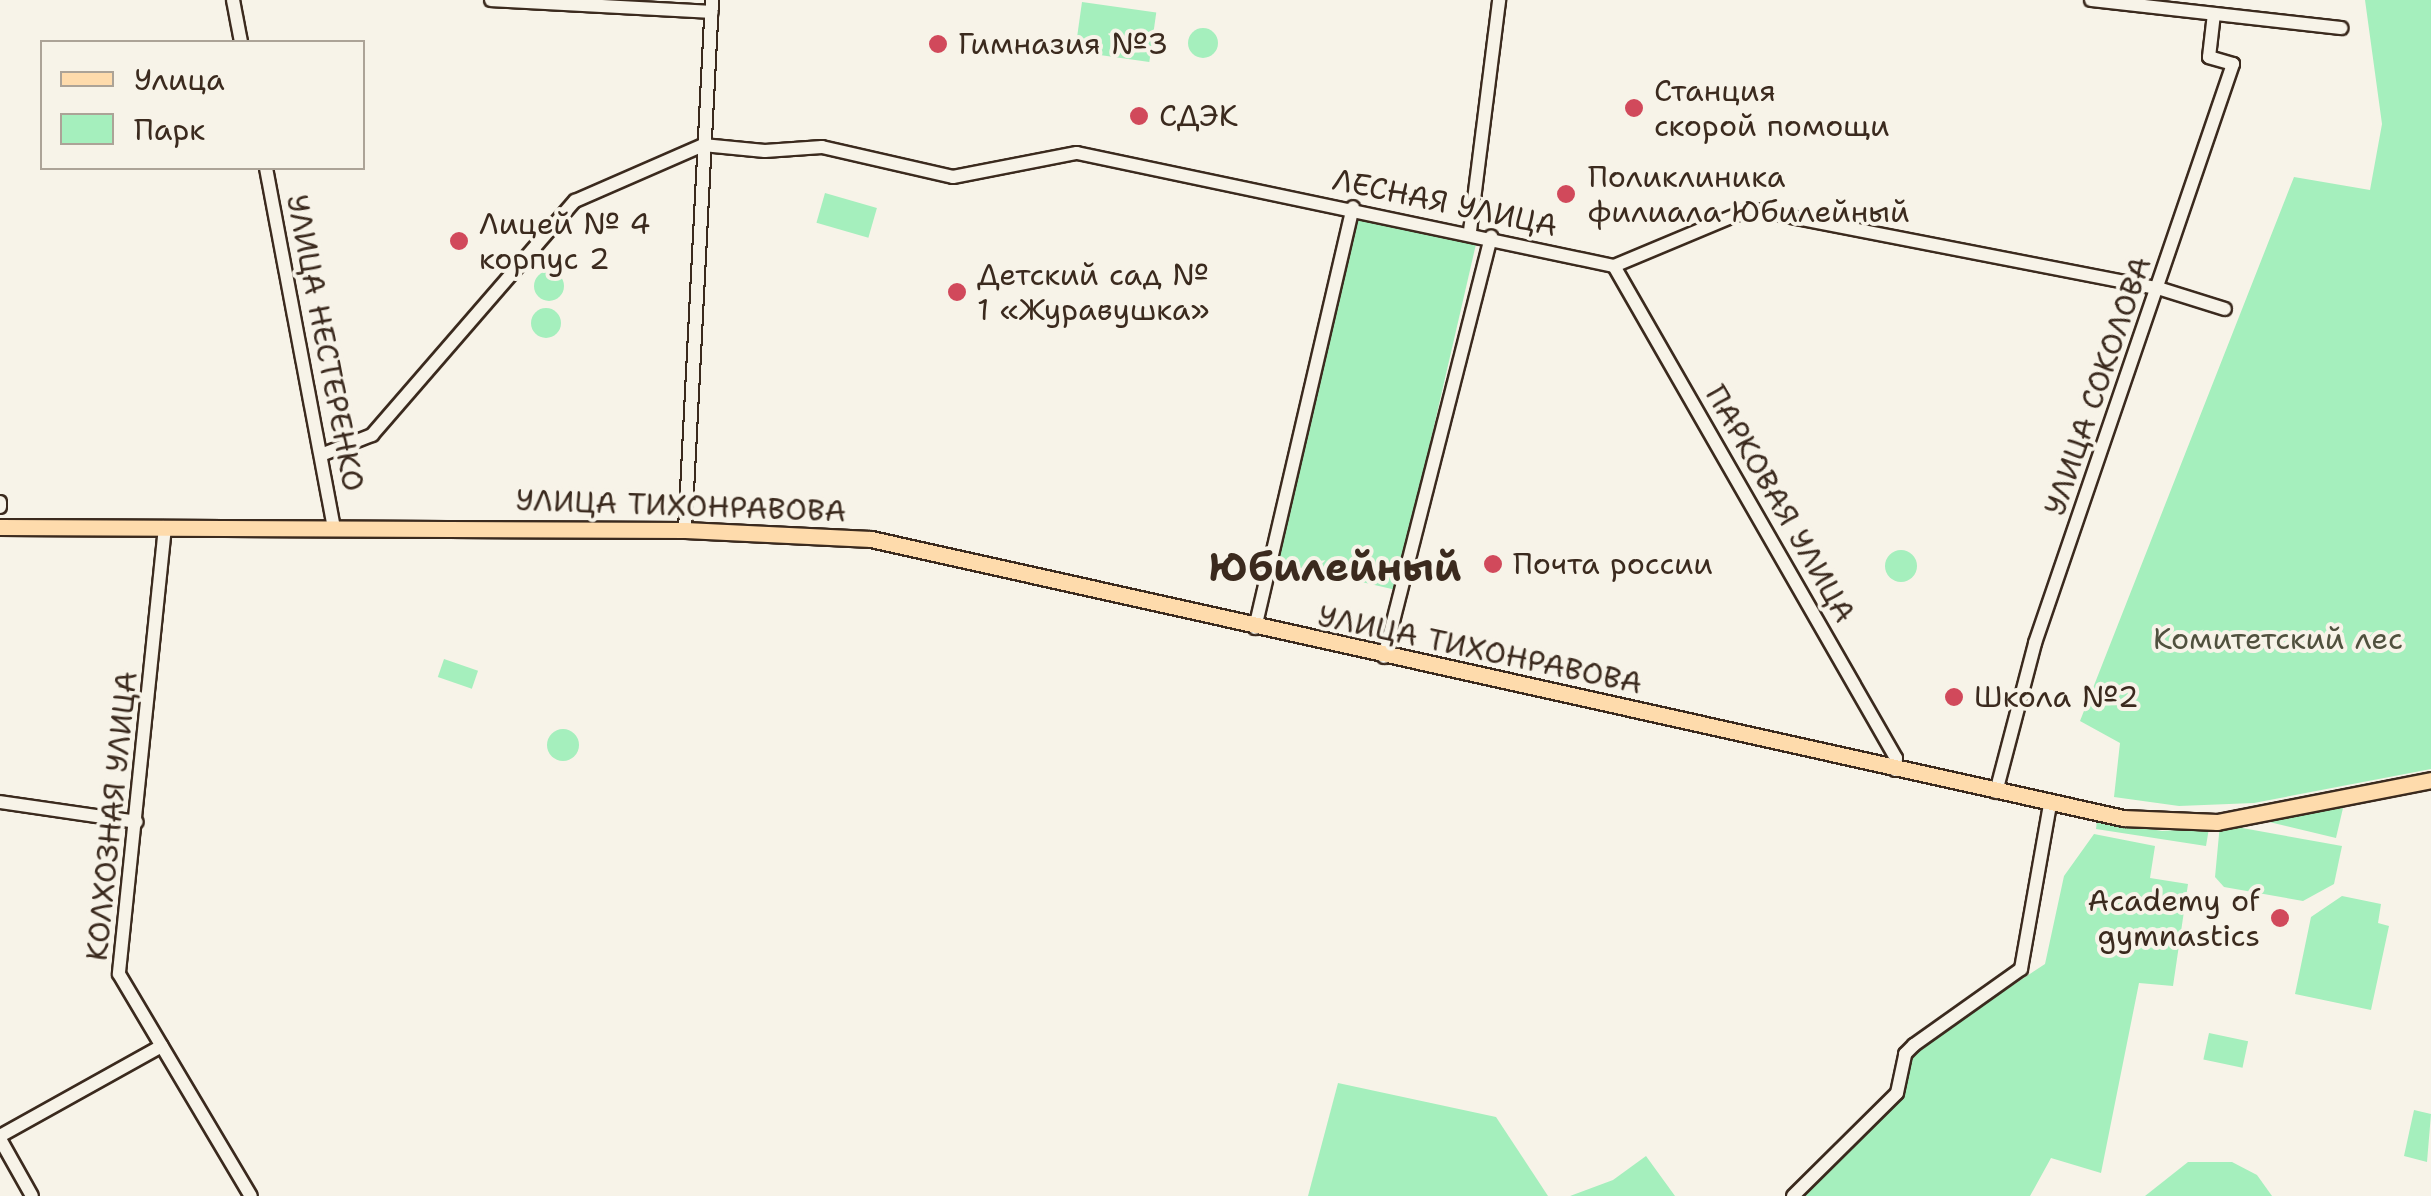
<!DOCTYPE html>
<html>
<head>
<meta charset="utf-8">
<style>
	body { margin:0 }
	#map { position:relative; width:2431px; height:1196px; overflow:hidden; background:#f7f3e8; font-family:"Shantell Sans",sans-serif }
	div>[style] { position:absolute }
	.green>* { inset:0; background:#a5efbd; transform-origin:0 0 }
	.round { border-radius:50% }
	.roads { filter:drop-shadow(2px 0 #3b2a1e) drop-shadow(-2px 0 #3b2a1e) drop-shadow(0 2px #3b2a1e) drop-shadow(0 -2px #3b2a1e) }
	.minor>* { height:12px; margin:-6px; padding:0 6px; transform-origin:6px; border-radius:6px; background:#f7f3e8 }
	.major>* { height:15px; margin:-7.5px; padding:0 7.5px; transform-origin:7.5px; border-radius:7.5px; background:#fedbac }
	.dots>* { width:28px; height:28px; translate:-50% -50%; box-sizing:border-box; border:5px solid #f7f3e8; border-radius:50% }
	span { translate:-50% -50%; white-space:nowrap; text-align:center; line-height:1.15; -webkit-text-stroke:8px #f7f3e8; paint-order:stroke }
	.poi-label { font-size:30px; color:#3b2a1e }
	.left { translate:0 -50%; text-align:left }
	.right { translate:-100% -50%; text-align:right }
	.street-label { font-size:30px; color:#3b2a1e }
	.park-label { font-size:30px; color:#50513e }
	.district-label { font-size:40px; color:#3b2a1e; font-weight:700 }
	.legend { position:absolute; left:40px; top:40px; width:325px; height:130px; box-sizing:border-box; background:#f7f3e8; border:2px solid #aca397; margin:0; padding:12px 18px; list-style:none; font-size:30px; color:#3b2a1e }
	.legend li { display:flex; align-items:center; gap:20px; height:50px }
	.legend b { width:50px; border:2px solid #aca397 }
</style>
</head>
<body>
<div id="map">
	<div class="green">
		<i style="clip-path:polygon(2365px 0,2431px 0,2431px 769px,2254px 803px,2179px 806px,2114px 797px,2120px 743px,2080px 721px,2294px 177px,2370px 190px,2382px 124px)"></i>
		<i style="left:1082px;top:2px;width:75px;height:50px;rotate:8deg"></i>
		<i class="round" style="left:1188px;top:28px;width:30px;height:30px"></i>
		<i style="left:825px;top:193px;width:54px;height:31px;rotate:16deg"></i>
		<i style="left:1359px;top:213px;width:121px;height:359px;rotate:13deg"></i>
		<i class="round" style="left:534px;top:271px;width:30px;height:30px"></i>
		<i class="round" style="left:531px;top:308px;width:30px;height:30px"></i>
		<i class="round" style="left:1885px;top:550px;width:32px;height:32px"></i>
		<i style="left:444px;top:659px;width:36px;height:19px;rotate:19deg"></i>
		<i class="round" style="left:547px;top:729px;width:32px;height:32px"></i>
		<i style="clip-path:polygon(2343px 808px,2336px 838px,2261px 820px)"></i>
		<i style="clip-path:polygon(2097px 820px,2162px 831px,2209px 828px,2206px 846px,2096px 829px)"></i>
		<i style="clip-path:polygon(2220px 824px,2342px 846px,2334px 884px,2303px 901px,2224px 887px,2215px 877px)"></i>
		<i style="clip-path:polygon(2094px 834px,2155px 846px,2150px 878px,2188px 884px,2173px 986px,2139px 983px,2101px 1173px,2051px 1158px,2030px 1196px,1797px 1196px,1903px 1094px,1913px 1051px,2045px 964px,2064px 876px)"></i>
		<i style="clip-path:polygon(2342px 896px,2381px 904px,2378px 923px,2389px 926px,2371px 1010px,2295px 994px,2311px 917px)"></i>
		<i style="left:2209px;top:1033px;width:40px;height:27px;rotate:12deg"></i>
		<i style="clip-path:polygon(1338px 1083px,1496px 1117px,1548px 1196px,1308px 1196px)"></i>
		<i style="clip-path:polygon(2414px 1110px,2431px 1114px,2427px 1162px,2404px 1156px)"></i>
		<i style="clip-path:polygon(1646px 1156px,1675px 1196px,1570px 1196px,1613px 1180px)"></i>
		<i style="clip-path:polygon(2188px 1162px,2232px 1162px,2257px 1175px,2272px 1196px,2145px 1196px)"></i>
	</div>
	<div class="roads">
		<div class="minor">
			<i style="left:233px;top:0;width:43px;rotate:79.2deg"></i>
			<i style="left:491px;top:0;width:221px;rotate:3.1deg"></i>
			<i style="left:2091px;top:0;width:252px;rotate:6.4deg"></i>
			<i style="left:266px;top:168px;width:365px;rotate:79.3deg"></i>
			<i style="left:1470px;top:231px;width:233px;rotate:-82.8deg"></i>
			<i style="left:1614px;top:266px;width:567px;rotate:60.18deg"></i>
			<i style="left:1896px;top:758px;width:12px;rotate:95deg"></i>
			<i style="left:321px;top:455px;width:55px;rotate:-21.4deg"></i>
			<i style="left:372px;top:435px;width:310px;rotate:-49.1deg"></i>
			<i style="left:575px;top:201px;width:140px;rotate:-23.6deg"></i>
			<i style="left:703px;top:145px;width:62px;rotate:5.5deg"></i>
			<i style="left:765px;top:151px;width:57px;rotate:-4deg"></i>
			<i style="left:822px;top:147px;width:134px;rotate:12.9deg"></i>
			<i style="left:953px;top:177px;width:126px;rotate:-11deg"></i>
			<i style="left:1077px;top:153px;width:549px;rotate:11.88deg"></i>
			<i style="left:1614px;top:266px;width:147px;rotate:-22.7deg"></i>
			<i style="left:1750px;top:209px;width:416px;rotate:11deg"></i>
			<i style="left:2158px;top:288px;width:70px;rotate:17.4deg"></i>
			<i style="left:0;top:502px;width:5px;rotate:90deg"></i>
			<i style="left:165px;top:527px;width:449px;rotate:95.9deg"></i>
			<i style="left:119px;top:974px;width:258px;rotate:59.3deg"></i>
			<i style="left:685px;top:530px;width:531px;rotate:-87.08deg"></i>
			<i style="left:1255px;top:628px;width:432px;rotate:-76.9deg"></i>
			<i style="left:1384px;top:657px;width:434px;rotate:-75.7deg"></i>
			<i style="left:1996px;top:792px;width:154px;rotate:-75.3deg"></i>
			<i style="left:2035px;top:643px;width:612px;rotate:-71.12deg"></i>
			<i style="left:2233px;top:64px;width:25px;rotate:-164deg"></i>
			<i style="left:2209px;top:57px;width:43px;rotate:-83.4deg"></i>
			<i style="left:0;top:802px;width:138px;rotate:8.3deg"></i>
			<i style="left:0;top:1136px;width:185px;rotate:-29.1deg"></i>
			<i style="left:0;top:1139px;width:65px;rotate:60.7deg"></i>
			<i style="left:1793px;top:1196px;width:146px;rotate:-44.7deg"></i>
			<i style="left:1897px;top:1093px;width:40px;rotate:-78deg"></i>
			<i style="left:1905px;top:1054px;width:13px;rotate:-45deg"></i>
			<i style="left:1914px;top:1045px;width:131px;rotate:-35.4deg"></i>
			<i style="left:2021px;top:969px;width:168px;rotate:-80deg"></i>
		</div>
		<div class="major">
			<i style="left:0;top:527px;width:685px;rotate:0.25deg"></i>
			<i style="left:685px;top:530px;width:186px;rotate:2.8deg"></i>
			<i style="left:871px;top:539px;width:1283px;rotate:12.56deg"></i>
			<i style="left:2123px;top:818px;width:94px;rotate:2.4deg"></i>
			<i style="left:2217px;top:822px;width:218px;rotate:-11.1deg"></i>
		</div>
	</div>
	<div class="dots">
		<i style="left:938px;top:44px;background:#d1495b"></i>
		<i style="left:1634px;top:108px;background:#d1495b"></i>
		<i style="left:1139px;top:116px;background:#d1495b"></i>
		<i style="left:1566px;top:194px;background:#d1495b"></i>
		<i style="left:459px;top:241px;background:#d1495b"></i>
		<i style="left:957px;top:292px;background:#d1495b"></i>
		<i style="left:1493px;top:564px;background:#d1495b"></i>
		<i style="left:1954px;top:697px;background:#d1495b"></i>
		<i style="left:2280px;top:918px;background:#d1495b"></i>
	</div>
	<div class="poi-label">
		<span class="left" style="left:958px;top:44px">Гимназия №3</span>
		<span class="left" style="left:1654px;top:108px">Станция<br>скорой помощи</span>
		<span class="left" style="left:1159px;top:116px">СДЭК</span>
		<span class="left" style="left:1588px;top:194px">Поликлиника<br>филиала Юбилейный</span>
		<span class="left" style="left:479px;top:241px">Лицей № 4<br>корпус 2</span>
		<span class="left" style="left:977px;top:292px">Детский сад №<br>1 «Журавушка»</span>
		<span class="left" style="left:1513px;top:564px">Почта россии</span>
		<span class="left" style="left:1974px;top:697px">Школа №2</span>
		<span class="right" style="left:2260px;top:918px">Academy of<br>gymnastics</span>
	</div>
	<div class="street-label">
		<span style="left:1445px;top:203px;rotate:12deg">ЛЕСНАЯ УЛИЦА</span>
		<span style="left:325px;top:343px;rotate:79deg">УЛИЦА НЕСТЕРЕНКО</span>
		<span style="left:2098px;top:386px;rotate:-71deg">УЛИЦА СОКОЛОВА</span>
		<span style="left:1780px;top:504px;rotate:60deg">ПАРКОВАЯ УЛИЦА</span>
		<span style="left:681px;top:506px;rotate:2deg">УЛИЦА ТИХОНРАВОВА</span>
		<span style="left:1480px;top:650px;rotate:12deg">УЛИЦА ТИХОНРАВОВА</span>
		<span style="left:112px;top:816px;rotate:-84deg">КОЛХОЗНАЯ УЛИЦА</span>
	</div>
	<div class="park-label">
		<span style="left:2278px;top:639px">Комитетский лес</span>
	</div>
	<div class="district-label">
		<span style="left:1335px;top:567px">Юбилейный</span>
	</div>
	<ul class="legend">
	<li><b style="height:12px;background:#fedbac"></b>Улица</li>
	<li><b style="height:28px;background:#a5efbd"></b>Парк</li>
	</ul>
</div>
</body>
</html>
